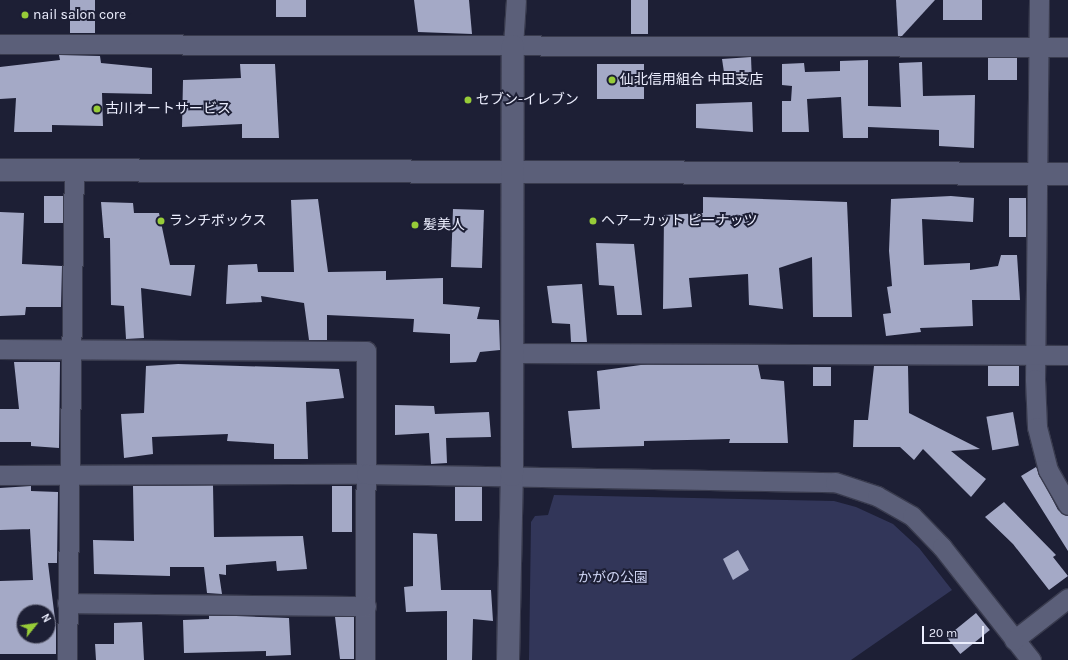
<!DOCTYPE html>
<html>
<head>
<meta charset="utf-8">
<style>
	body { margin:0 }
	#map { position:relative; width:1068px; height:660px; overflow:hidden; background:#1d1f35; font-family:Karla,"Noto Sans JP",sans-serif }
	div>[style] { position:absolute }
	.green>* { inset:0; background:#323659 }
	.building>* { inset:0; background:#a4a9c6; transform-origin:0 0 }
	.roads { filter:drop-shadow(1px 0 #393b4e) drop-shadow(-1px 0 #393b4e) drop-shadow(0 1px #393b4e) drop-shadow(0 -1px #393b4e) }
	.minor>* { height:19px; margin:-9.5px; padding:0 9.5px; transform-origin:9.5px; border-radius:9.5px; background:#5b5f79 }
	.tertiary>* { height:22px; margin:-11px; padding:0 11px; transform-origin:11px; border-radius:11px; background:#5b5f79 }
	.dots>* { width:11px; height:11px; translate:-50% -50%; box-sizing:border-box; border:2px solid #1d1f35; border-radius:50% }
	span { translate:-50% -50%; white-space:nowrap; text-align:center; line-height:1.15; -webkit-text-stroke:4px #1d1f35; paint-order:stroke }
	.poi-label { font-size:14px; color:#eceefe }
	.left { translate:0 -50%; text-align:left }
	.park-label { font-size:14px; color:#cdd3f2 }
	.north { position:absolute; left:16px; top:604px; width:40px; height:40px; box-sizing:border-box; background:#1d1f35; border:1px solid #707285; border-radius:50%; rotate:60deg; font-size:11px; font-weight:700; line-height:16px; text-align:center; color:#eceefe }
	.north::after { content:''; display:block; margin:auto; width:14px; height:18px; background:#97cc38; clip-path:polygon(50% 0,100% 100%,50% 72%,0 100%) }
	.scale { position:absolute; left:922px; top:626px; width:62px; height:18px; box-sizing:border-box; border:2px solid #eceefe; border-top:0; padding-left:5px; font-size:12px; line-height:14px; white-space:nowrap; color:#eceefe; -webkit-text-stroke:3px #1d1f35; paint-order:stroke }
</style>
</head>
<body>
<div id="map">
	<div class="green">
		<i style="clip-path:polygon(554px 495px,834px 501px,856px 507px,893px 524px,919px 548px,952px 590px,851px 660px,529px 660px,531px 522px,535px 516px,548px 515px)"></i>
	</div>
	<div class="building">
		<i style="left:70px;top:0;width:25px;height:33px"></i>
		<i style="left:276px;top:0;width:30px;height:17px"></i>
		<i style="clip-path:polygon(414px 0,469px 0,472px 34px,418px 32px)"></i>
		<i style="left:631px;top:0;width:17px;height:34px"></i>
		<i style="clip-path:polygon(896px 0,935px 0,902px 36px,898px 36px)"></i>
		<i style="left:943px;top:0;width:39px;height:20px"></i>
		<i style="clip-path:polygon(59px 55px,100px 56px,101px 63px,152px 68px,152px 94px,102px 93px,103px 126px,52px 125px,52px 132px,14px 132px,16px 98px,0 99px,0 67px,60px 60px)"></i>
		<i style="clip-path:polygon(751px 57px,752px 82px,725px 79px,722px 59px)"></i>
		<i style="left:988px;top:58px;width:29px;height:22px"></i>
		<i style="clip-path:polygon(868px 60px,868px 106px,901px 107px,899px 63px,922px 62px,923px 96px,975px 95px,974px 148px,939px 146px,939px 130px,868px 127px,868px 138px,843px 138px,841px 97px,807px 99px,809px 132px,782px 132px,782px 101px,791px 101px,792px 86px,782px 85px,782px 64px,804px 63px,805px 72px,840px 71px,840px 61px)"></i>
		<i style="clip-path:polygon(240px 64px,275px 64px,279px 138px,242px 138px,242px 124px,182px 127px,183px 80px,241px 78px)"></i>
		<i style="left:597px;top:64px;width:47px;height:35px"></i>
		<i style="clip-path:polygon(752px 102px,753px 132px,696px 128px,696px 104px)"></i>
		<i style="left:44px;top:196px;width:19px;height:27px"></i>
		<i style="clip-path:polygon(951px 196px,974px 198px,973px 222px,922px 219px,924px 265px,970px 263px,970px 270px,998px 266px,1001px 255px,1017px 255px,1020px 300px,972px 300px,973px 326px,920px 328px,921px 332px,886px 336px,883px 314px,891px 313px,887px 287px,892px 286px,889px 251px,891px 199px)"></i>
		<i style="clip-path:polygon(703px 197px,847px 202px,852px 317px,813px 317px,812px 257px,779px 268px,783px 309px,749px 305px,748px 274px,689px 278px,692px 307px,663px 309px,664px 215px,703px 213px)"></i>
		<i style="left:1009px;top:198px;width:17px;height:39px"></i>
		<i style="clip-path:polygon(318px 199px,328px 272px,386px 271px,386px 280px,443px 278px,443px 304px,480px 307px,477px 319px,499px 320px,500px 350px,480px 352px,476px 362px,450px 363px,450px 334px,413px 332px,414px 319px,327px 315px,327px 340px,309px 340px,304px 303px,261px 296px,262px 302px,226px 304px,228px 265px,257px 264px,258px 272px,294px 272px,291px 200px)"></i>
		<i style="clip-path:polygon(101px 202px,133px 203px,134px 213px,159px 213px,170px 265px,195px 265px,191px 296px,141px 288px,144px 338px,126px 339px,124px 306px,111px 305px,110px 238px,104px 238px)"></i>
		<i style="left:453px;top:209px;width:31px;height:58px;rotate:2deg"></i>
		<i style="clip-path:polygon(0 212px,24px 213px,22px 264px,62px 266px,61px 307px,26px 307px,25px 315px,0 316px)"></i>
		<i style="clip-path:polygon(596px 243px,634px 244px,642px 315px,617px 315px,614px 286px,599px 285px)"></i>
		<i style="clip-path:polygon(582px 284px,587px 342px,571px 342px,570px 324px,552px 323px,547px 286px)"></i>
		<i style="clip-path:polygon(14px 362px,60px 362px,59px 448px,31px 446px,31px 442px,0 442px,0 409px,19px 409px)"></i>
		<i style="clip-path:polygon(178px 364px,339px 369px,344px 398px,306px 402px,308px 459px,274px 459px,274px 444px,227px 441px,228px 434px,152px 437px,153px 454px,124px 458px,121px 414px,144px 413px,146px 366px)"></i>
		<i style="clip-path:polygon(648px 364px,758px 365px,761px 379px,784px 381px,788px 443px,729px 443px,730px 439px,644px 441px,644px 446px,572px 448px,568px 411px,600px 409px,597px 371px)"></i>
		<i style="clip-path:polygon(874px 366px,908px 366px,909px 413px,980px 449px,951px 451px,986px 479px,971px 497px,923px 449px,914px 460px,900px 447px,853px 447px,854px 420px,868px 420px)"></i>
		<i style="left:988px;top:366px;width:31px;height:20px"></i>
		<i style="left:813px;top:367px;width:18px;height:19px"></i>
		<i style="clip-path:polygon(395px 405px,434px 406px,435px 414px,489px 412px,491px 437px,446px 438px,447px 463px,431px 464px,429px 433px,395px 435px)"></i>
		<i style="left:1013px;top:412px;width:34px;height:27px;rotate:80deg"></i>
		<i style="clip-path:polygon(1036px 467px,1058px 510px,1068px 516px,1068px 551px,1021px 476px)"></i>
		<i style="clip-path:polygon(213px 485px,214px 537px,303px 536px,307px 569px,277px 571px,276px 561px,226px 565px,226px 575px,219px 574px,222px 594px,207px 593px,204px 567px,170px 567px,170px 576px,94px 574px,93px 540px,134px 541px,133px 486px)"></i>
		<i style="clip-path:polygon(evenodd,31px 486px,31px 491px,58px 492px,57px 563px,48px 563px,56px 627px,56px 654px,0 654px,0 581px,33px 580px,30px 529px,0 530px,0 488px,31px 486px,24px 612px,48px 612px,48px 636px,24px 636px,24px 612px)"></i>
		<i style="left:332px;top:486px;width:20px;height:46px"></i>
		<i style="left:455px;top:487px;width:27px;height:34px"></i>
		<i style="clip-path:polygon(1004px 502px,1056px 555px,1053px 557px,1068px 576px,1049px 590px,1013px 544px,985px 517px)"></i>
		<i style="clip-path:polygon(413px 533px,437px 534px,441px 590px,491px 590px,493px 621px,473px 619px,472px 660px,447px 660px,447px 611px,406px 612px,404px 587px,413px 586px)"></i>
		<i style="clip-path:polygon(738px 550px,749px 570px,733px 580px,723px 559px)"></i>
		<i style="left:976px;top:613px;width:22px;height:38px;rotate:51deg"></i>
		<i style="clip-path:polygon(209px 615px,289px 618px,291px 655px,266px 656px,266px 651px,184px 653px,183px 620px,209px 619px)"></i>
		<i style="clip-path:polygon(335px 617px,354px 617px,354px 659px,340px 659px)"></i>
		<i style="clip-path:polygon(142px 622px,144px 660px,96px 660px,95px 644px,114px 644px,114px 623px)"></i>
	</div>
	<div class="roads">
		<div class="minor">
			<i style="left:1039px;top:0;width:379px;rotate:90.6deg"></i>
			<i style="left:1035px;top:379px;width:48px;rotate:87.6deg"></i>
			<i style="left:1037px;top:427px;width:44px;rotate:75.7deg"></i>
			<i style="left:1048px;top:470px;width:40px;rotate:60.3deg"></i>
			<i style="left:0;top:44px;width:1068px;rotate:0.16deg"></i>
			<i style="left:513px;top:46px;width:46px;rotate:-86.3deg"></i>
			<i style="left:0;top:349px;width:366px;rotate:0.3deg"></i>
			<i style="left:366px;top:351px;width:309px;rotate:90.2deg"></i>
			<i style="left:512px;top:353px;width:556px;rotate:0.21deg"></i>
			<i style="left:0;top:475px;width:366px;rotate:-0.2deg"></i>
			<i style="left:366px;top:474px;width:469px;rotate:1deg"></i>
			<i style="left:835px;top:482px;width:44px;rotate:18.4deg"></i>
			<i style="left:877px;top:496px;width:40px;rotate:29.7deg"></i>
			<i style="left:912px;top:516px;width:43px;rotate:45.9deg"></i>
			<i style="left:942px;top:547px;width:144px;rotate:51.8deg"></i>
			<i style="left:67px;top:603px;width:299px;rotate:0.6deg"></i>
			<i style="left:1014px;top:640px;width:68px;rotate:-37.9deg"></i>
			<i style="left:67px;top:660px;width:490px;rotate:-89.2deg"></i>
		</div>
		<div class="tertiary">
			<i style="left:0;top:170px;width:1068px;rotate:0.21deg"></i>
			<i style="left:508px;top:660px;width:185px;rotate:-88.8deg"></i>
			<i style="left:512px;top:475px;width:429px;rotate:-89.9deg"></i>
		</div>
	</div>
	<div class="dots">
		<i style="left:25px;top:15px;background:#97cc38"></i>
		<i style="left:612px;top:80px;background:#97cc38"></i>
		<i style="left:468px;top:100px;background:#97cc38"></i>
		<i style="left:97px;top:109px;background:#97cc38"></i>
		<i style="left:161px;top:221px;background:#97cc38"></i>
		<i style="left:593px;top:221px;background:#97cc38"></i>
		<i style="left:415px;top:225px;background:#97cc38"></i>
	</div>
	<div class="poi-label">
		<span class="left" style="left:33px;top:15px">nail salon core</span>
		<span class="left" style="left:620px;top:80px">仙北信用組合 中田支店</span>
		<span class="left" style="left:476px;top:100px">セブン-イレブン</span>
		<span class="left" style="left:105px;top:109px">古川オートサービス</span>
		<span class="left" style="left:169px;top:221px">ランチボックス</span>
		<span class="left" style="left:601px;top:221px">ヘアーカット ピーナッツ</span>
		<span class="left" style="left:423px;top:225px">髪美人</span>
	</div>
	<div class="park-label">
		<span style="left:613px;top:578px">かがの公園</span>
	</div>
	<div class="north">N</div>
	<div class="scale">20 m</div>
</div>
</body>
</html>
